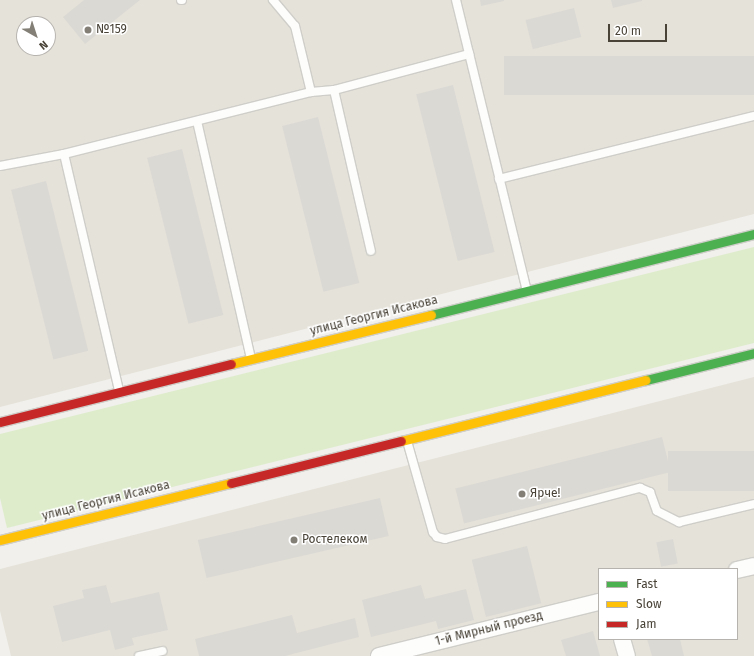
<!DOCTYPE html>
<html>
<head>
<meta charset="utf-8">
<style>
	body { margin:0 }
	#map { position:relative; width:754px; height:656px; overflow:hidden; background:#f1f0ec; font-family:"Fira Sans",sans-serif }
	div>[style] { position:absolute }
	.residential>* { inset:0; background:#e5e2d9 }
	.green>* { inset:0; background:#deeccc }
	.building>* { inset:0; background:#dbd9d4; transform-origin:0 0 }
	.roads { filter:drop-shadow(1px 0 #cfcec9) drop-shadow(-1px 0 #cfcec9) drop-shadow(0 1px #cfcec9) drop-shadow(0 -1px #cfcec9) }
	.lane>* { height:8px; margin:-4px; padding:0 4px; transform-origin:4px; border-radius:4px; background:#fdfdfc }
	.street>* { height:16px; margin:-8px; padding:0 8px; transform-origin:8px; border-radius:8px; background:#fdfdfc }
	.fast>* { height:9px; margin:-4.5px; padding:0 4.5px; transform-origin:4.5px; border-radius:4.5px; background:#4caf50 }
	.slow>* { height:9px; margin:-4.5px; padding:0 4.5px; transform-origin:4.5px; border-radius:4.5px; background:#ffc107 }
	.jam>* { height:9px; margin:-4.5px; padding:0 4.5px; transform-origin:4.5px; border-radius:4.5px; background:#c62828 }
	.dots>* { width:11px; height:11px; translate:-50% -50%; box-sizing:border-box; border:2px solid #fff; border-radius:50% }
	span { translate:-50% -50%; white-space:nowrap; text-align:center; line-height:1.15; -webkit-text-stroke:3px #fff; paint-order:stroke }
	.poi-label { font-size:12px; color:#484237 }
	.left { translate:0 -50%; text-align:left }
	.street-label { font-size:12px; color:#484237 }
	.legend { position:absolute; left:598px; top:568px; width:140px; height:72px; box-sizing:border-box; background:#fff; border:1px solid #b6b3af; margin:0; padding:5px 7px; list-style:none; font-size:12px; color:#484237 }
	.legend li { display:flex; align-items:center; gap:8px; height:20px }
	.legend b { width:20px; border:1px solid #b6b3af }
	.north { position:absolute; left:16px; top:16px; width:40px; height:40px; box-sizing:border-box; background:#fff; border:1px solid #b6b3af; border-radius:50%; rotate:141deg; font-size:11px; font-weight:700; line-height:16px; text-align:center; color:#484237 }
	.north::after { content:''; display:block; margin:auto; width:14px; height:18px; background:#837f76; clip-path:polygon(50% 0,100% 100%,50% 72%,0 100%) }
	.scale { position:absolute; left:608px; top:24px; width:59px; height:18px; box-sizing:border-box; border:2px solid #484237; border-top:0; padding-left:5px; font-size:12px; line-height:14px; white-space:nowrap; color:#484237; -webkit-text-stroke:3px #fff; paint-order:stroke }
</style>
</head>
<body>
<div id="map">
	<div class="residential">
		<i style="clip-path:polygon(evenodd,0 0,754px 0,754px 214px,0 407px,0 0,24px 24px,48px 24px,48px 48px,24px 48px,24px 24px)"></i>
		<i style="clip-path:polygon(evenodd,754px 377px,754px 656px,11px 656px,0 611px,0 569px,754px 377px,599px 569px,737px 569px,737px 639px,599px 639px,599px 569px)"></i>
	</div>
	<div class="green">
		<i style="clip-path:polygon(754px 247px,754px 343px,7px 528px,0 498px,0 434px)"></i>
	</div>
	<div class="building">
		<i style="clip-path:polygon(84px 0,140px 0,85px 44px,63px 17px)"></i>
		<i style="clip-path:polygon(480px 0,504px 0,504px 1px,481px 6px)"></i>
		<i style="clip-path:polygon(611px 0,642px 0,642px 1px,613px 8px)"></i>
		<i style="left:574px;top:8px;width:30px;height:50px;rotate:76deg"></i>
		<i style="left:754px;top:56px;width:39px;height:250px;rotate:90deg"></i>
		<i style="left:453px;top:85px;width:172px;height:38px;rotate:76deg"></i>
		<i style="left:318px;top:117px;width:171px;height:37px;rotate:76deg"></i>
		<i style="left:182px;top:149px;width:171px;height:36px;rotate:76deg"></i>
		<i style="left:46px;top:181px;width:175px;height:36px;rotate:76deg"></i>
		<i style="left:662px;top:437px;width:36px;height:213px;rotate:76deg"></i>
		<i style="left:754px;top:451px;width:40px;height:86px;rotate:90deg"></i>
		<i style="left:380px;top:498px;width:39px;height:187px;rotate:77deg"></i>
		<i style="left:673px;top:539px;width:25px;height:17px;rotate:79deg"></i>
		<i style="left:527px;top:546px;width:59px;height:57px;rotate:76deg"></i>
		<i style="clip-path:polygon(106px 585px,111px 603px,159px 592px,168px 630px,132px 638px,134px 645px,115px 650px,110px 630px,62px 642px,53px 606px,84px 598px,82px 590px)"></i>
		<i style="clip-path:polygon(421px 585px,425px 599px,466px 589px,474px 620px,438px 629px,436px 621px,371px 637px,362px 600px)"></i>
		<i style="clip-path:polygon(292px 615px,297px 633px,355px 618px,359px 637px,285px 656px,199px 656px,195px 639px)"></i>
		<i style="clip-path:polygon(593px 631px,600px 656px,566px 656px,561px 640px)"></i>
		<i style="clip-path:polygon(647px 639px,680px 639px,684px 656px,652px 656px)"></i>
	</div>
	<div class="roads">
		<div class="lane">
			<i style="left:181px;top:0;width:1px"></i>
			<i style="left:273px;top:0;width:34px;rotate:50deg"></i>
			<i style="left:295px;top:26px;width:68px;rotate:76.4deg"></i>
			<i style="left:456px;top:0;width:300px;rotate:76.3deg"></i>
			<i style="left:334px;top:90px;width:165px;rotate:77.1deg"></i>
			<i style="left:197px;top:121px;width:243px;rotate:77.2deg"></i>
			<i style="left:64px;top:154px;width:243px;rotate:76.9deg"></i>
			<i style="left:0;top:166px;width:65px;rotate:-10.6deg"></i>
			<i style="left:64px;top:154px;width:255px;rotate:-14.1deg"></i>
			<i style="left:311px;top:92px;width:23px;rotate:-5deg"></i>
			<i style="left:334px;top:90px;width:140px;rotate:-14.9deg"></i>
			<i style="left:499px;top:179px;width:263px;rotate:-13.9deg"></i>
			<i style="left:407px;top:441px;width:95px;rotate:74.1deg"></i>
			<i style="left:433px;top:532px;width:6px;rotate:51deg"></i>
			<i style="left:437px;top:537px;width:8px;rotate:14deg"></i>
			<i style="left:445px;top:539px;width:202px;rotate:-14.7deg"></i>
			<i style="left:640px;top:488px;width:11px;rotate:22deg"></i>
			<i style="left:650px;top:492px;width:20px;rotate:70deg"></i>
			<i style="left:657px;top:511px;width:25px;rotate:27deg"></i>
			<i style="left:679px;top:522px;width:77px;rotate:-13.5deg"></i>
			<i style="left:139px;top:656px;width:24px;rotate:-12deg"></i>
		</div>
		<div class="street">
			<i style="left:737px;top:570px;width:17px;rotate:-13deg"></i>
			<i style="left:622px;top:639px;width:18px;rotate:74deg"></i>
			<i style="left:379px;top:656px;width:227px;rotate:-13.8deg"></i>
		</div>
		<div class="fast">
			<i style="left:431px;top:315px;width:333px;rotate:-14.1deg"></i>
			<i style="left:646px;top:380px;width:111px;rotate:-14deg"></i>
		</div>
		<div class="slow">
			<i style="left:231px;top:364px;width:206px;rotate:-13.8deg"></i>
			<i style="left:401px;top:441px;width:252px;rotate:-14deg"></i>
			<i style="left:0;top:540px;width:238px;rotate:-13.9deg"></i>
		</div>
		<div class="jam">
			<i style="left:0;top:422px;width:238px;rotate:-14.1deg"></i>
			<i style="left:231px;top:483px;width:175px;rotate:-13.9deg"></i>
		</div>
	</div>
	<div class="dots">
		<i style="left:88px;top:30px;background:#837f76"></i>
		<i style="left:522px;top:494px;background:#837f76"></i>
		<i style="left:294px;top:540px;background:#837f76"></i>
	</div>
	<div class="poi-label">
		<span class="left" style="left:96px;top:30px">№159</span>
		<span class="left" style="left:530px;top:494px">Ярче!</span>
		<span class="left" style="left:302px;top:540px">Ростелеком</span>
	</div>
	<div class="street-label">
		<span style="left:374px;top:316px;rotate:-14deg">улица Георгия Исакова</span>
		<span style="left:106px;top:501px;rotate:-14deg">улица Георгия Исакова</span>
		<span style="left:489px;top:629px;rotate:-14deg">1-й Мирный проезд</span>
	</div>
	<ul class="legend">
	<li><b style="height:5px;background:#4caf50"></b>Fast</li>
	<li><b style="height:5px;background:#ffc107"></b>Slow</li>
	<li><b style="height:5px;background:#c62828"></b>Jam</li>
	</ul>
	<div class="north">N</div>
	<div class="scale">20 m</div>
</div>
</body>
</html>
